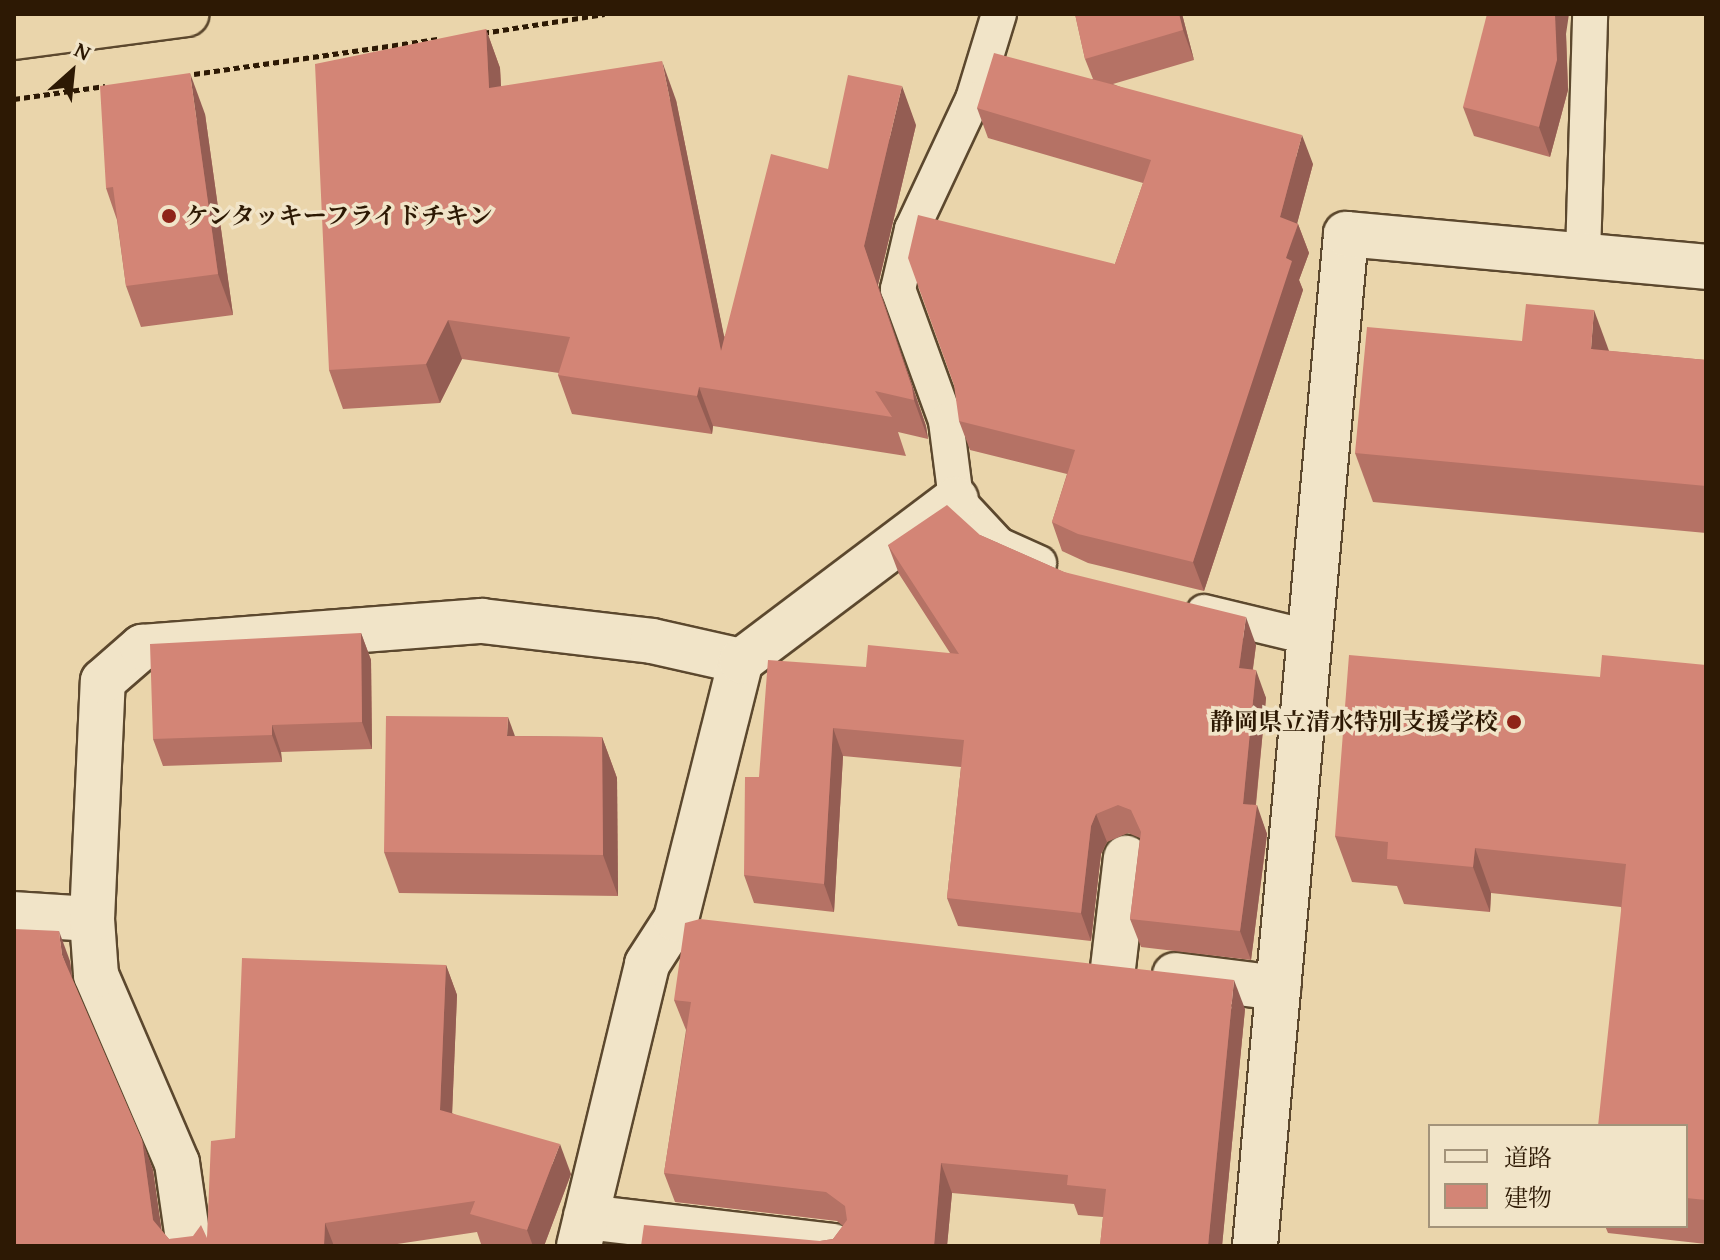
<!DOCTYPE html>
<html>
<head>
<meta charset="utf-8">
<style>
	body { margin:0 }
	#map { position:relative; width:1720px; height:1260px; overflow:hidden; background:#ead5ab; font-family:"Gentium Book Plus","Noto Serif JP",serif }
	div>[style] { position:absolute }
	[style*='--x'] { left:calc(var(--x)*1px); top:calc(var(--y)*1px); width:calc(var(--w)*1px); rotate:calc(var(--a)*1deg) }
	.path>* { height:5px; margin-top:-2.5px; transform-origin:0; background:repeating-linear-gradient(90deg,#2d1904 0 6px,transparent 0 10px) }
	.roads { filter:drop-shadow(2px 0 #5c482e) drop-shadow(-2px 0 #5c482e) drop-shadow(0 2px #5c482e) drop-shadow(0 -2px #5c482e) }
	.service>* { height:34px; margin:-17px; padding:0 17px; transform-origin:17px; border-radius:17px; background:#f1e4c8 }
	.minor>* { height:44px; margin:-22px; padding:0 22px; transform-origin:22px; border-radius:22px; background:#f1e4c8 }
	.trunk>* { height:44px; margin:-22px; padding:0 22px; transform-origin:22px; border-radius:22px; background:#ead5ab }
	.wall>* { inset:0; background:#b57265 }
	.shaded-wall>* { inset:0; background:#945d53 }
	.building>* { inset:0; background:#d38576 }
	.dots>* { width:22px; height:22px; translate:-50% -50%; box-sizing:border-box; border:4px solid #f1e4c8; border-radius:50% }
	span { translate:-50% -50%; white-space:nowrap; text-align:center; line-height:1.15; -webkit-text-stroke:7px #f1e4c8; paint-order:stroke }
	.poi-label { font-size:24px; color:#2d1904; font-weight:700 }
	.left { translate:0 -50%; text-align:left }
	.right { translate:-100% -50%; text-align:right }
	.frame { position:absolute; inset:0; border:16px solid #2d1904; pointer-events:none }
	.legend { position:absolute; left:1428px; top:1124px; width:260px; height:104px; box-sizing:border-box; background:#f1e4c8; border:2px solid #a3937a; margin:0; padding:10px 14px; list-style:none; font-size:24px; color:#2d1904 }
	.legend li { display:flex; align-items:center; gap:16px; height:40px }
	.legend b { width:40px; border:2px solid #a3937a }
	.north { position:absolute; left:32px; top:32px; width:80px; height:80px; -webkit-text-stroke:6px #f1e4c8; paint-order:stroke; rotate:27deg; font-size:22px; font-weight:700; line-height:32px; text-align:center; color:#2d1904 }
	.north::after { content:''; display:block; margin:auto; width:28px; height:36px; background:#2d1904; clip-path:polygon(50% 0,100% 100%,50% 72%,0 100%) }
</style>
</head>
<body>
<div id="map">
	<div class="path">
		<i style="--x:483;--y:33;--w:123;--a:-8.9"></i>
		<i style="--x:194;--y:74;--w:246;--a:-8.2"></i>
		<i style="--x:14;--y:99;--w:92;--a:-8.1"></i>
	</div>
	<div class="roads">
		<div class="service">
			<i style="--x:999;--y:14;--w:89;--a:107"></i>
			<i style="--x:973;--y:99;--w:144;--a:115.1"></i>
			<i style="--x:912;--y:229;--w:62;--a:103.1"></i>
			<i style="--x:898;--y:289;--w:140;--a:70"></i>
			<i style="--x:946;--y:421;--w:79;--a:82.7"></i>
			<i style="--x:956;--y:499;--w:63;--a:46.9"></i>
			<i style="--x:999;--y:545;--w:44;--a:24.2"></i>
			<i style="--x:1583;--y:256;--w:242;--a:-88.3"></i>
			<i style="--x:1204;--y:612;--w:107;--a:13.5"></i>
		</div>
		<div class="minor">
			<i style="--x:14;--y:914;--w:78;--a:3.7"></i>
			<i style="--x:1113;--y:968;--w:111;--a:-83.3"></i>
			<i style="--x:1175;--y:975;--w:104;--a:7.2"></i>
			<i style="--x:586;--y:1217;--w:249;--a:6.7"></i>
			<i style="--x:189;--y:1246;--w:84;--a:-98.2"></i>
			<i style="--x:177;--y:1163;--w:205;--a:-113.3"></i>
			<i style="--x:96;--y:975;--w:56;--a:-94.1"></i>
			<i style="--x:92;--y:919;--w:238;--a:-87.4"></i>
			<i style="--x:103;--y:681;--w:52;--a:-41.1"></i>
			<i style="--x:142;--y:647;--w:341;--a:-4.4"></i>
			<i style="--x:482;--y:621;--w:171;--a:6.7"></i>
			<i style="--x:652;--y:641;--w:91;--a:12.7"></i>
			<i style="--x:579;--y:1246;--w:290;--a:-76.4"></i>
			<i style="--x:647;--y:964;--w:54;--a:-57.2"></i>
			<i style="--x:676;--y:919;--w:266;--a:-75.9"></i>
			<i style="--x:741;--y:661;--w:269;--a:-37"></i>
			<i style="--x:1255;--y:1246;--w:1016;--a:-84.86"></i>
			<i style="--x:1346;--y:234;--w:362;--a:5.2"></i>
		</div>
		<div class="trunk">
			<i style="--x:14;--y:37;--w:174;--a:-7.6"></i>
		</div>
	</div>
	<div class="wall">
		<i style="clip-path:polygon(1075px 14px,1182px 14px,1194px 60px,1113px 84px,1313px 164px,1297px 223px,1298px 224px,1309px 253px,1299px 280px,1303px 290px,1204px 591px,1088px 563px,1062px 551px,1052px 522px,1067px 474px,970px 450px,959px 421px,1115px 264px,1143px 183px,988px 138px,977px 108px,1093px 79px,1085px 59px)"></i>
		<i style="clip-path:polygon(486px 29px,500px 68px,501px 86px,676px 100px,724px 337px,828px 169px,916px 125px,878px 285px,926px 426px,928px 439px,898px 432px,906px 456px,713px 426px,712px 434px,572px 414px,558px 375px,559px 373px,462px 359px,440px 403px,343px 409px,329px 370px)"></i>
		<i style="clip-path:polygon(1566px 34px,1568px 90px,1550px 157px,1474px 136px,1463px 107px)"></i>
		<i style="clip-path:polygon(205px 114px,233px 315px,141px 327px,126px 286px,117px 220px,106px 188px)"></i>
		<i style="clip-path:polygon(1609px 351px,1706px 360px,1706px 533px,1373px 502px,1355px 453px)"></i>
		<i style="clip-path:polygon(980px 535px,1064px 572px,1256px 645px,1253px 669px,1266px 698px,1256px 805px,1267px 834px,1251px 960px,1141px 947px,1130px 919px,1140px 838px,1128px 833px,1107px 842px,1101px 854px,1091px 941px,958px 926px,947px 898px,961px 767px,843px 756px,834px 912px,754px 903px,744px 875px,759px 777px,866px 667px,950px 653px,899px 574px,888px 545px)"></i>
		<i style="clip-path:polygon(361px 633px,371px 660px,372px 749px,281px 752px,282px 762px,163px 766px,153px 739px)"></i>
		<i style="clip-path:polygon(1706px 665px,1706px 1244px,1608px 1233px,1605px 1226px,1686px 1226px,1686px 1126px,1621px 907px,1491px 893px,1490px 912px,1404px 904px,1397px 886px,1352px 882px,1335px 836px,1600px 677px)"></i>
		<i style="clip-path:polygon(515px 736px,602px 737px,617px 778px,618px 896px,399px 893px,384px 852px)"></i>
		<i style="clip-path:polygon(70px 961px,72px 978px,142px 1140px,153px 1170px,161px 1230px,169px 1239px,207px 1238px,235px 1138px,446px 965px,457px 995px,452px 1113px,571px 1174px,544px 1246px,488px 1246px,481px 1244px,477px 1232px,384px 1246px,14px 1246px)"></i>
		<i style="clip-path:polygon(674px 1000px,1245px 1009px,1222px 1246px,1100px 1246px,1103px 1217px,1078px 1215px,1074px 1204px,952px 1193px,947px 1246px,641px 1246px,820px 1241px,833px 1239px,843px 1226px,837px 1221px,675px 1202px,664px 1173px,686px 1030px)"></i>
	</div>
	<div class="shaded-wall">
		<i style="clip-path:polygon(1179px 14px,1182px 14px,1194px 60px,1183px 30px)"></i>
		<i style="clip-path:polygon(1555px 14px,1569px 14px,1566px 34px,1568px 90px,1550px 157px,1539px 127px)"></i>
		<i style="clip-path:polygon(486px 29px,500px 68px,503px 127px,489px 88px)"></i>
		<i style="clip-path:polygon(662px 61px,676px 100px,735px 390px,721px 351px)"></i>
		<i style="clip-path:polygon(190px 73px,205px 114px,233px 315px,218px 274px)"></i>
		<i style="clip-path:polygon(902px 86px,916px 125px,878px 285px,926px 426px,928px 439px,914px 400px,864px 246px)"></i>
		<i style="clip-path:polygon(1302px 135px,1313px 164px,1293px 239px,1298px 224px,1309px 253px,1299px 280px,1303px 290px,1204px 591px,1193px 562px,1286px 258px,1280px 217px)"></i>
		<i style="clip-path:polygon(1594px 310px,1612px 359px,1591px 349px)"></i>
		<i style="clip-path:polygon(448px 320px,462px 359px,440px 403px,426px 364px)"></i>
		<i style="clip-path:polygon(699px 387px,713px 426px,712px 434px,697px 396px)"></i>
		<i style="clip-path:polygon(1246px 617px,1256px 645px,1249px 696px,1239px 668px)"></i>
		<i style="clip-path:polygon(361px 633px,371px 660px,372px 749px,362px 722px)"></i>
		<i style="clip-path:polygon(1256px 670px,1266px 698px,1253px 832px,1243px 804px)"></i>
		<i style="clip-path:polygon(508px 717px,523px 758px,507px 736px)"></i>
		<i style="clip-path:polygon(272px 725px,281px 752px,282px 762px,272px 735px)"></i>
		<i style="clip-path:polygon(833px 728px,843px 756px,834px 912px,824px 884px)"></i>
		<i style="clip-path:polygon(602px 737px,617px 778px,618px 896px,603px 855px)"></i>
		<i style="clip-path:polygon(1257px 805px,1267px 834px,1251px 960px,1240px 931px)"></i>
		<i style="clip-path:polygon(1096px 814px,1107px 842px,1101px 854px,1091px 941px,1081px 913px,1091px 826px)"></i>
		<i style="clip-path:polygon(1475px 848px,1491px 893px,1490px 912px,1473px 867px)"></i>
		<i style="clip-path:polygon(59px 931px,70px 961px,73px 985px,62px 955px)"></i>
		<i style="clip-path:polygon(446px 965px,457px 995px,451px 1140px,440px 1110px)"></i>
		<i style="clip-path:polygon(1234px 980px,1245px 1009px,1222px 1246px,1208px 1246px)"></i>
		<i style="clip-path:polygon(142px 1140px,153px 1170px,164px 1246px,153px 1220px)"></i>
		<i style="clip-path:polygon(560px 1144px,571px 1174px,544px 1246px,533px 1246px,527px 1230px)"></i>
		<i style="clip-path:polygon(941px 1163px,952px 1193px,947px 1246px,934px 1246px)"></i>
		<i style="clip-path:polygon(325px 1223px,334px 1246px,324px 1246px)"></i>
	</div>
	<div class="building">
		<i style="clip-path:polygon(1075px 14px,1179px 14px,1183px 30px,1085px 59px)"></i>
		<i style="clip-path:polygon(1487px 14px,1555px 14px,1557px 60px,1539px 127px,1463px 107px)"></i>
		<i style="clip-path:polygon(486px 29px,489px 88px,662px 61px,721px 351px,771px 154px,828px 169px,848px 75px,902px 86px,864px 246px,912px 387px,914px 400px,875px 391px,892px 417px,699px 387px,697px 396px,558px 375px,570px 337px,448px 320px,426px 364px,329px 370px,315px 64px)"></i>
		<i style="clip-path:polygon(994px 53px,1302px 135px,1280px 217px,1298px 224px,1286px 258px,1292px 261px,1193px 562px,1078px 534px,1052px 522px,1075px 450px,959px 421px,954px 385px,908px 258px,918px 215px,1115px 264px,1151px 160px,977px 108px)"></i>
		<i style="clip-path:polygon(190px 73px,218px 274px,126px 286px,113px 187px,106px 188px,100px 86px)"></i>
		<i style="clip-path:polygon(1526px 304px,1594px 310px,1591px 349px,1706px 360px,1706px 486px,1355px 453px,1367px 327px,1522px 341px)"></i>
		<i style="clip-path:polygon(947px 505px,980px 535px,1064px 572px,1246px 617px,1239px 668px,1256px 670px,1243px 804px,1257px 805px,1240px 931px,1130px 919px,1141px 832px,1131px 810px,1118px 805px,1096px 814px,1091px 826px,1081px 913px,947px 898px,964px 740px,833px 728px,824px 884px,744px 875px,745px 777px,759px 777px,768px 660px,866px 667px,868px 645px,959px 654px,888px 545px)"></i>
		<i style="clip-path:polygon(361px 633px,362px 722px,272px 725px,272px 735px,153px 739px,150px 644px)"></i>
		<i style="clip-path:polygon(1349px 655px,1600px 677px,1602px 655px,1706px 665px,1706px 1200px,1686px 1198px,1686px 1126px,1598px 1126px,1626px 864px,1475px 848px,1473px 867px,1387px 859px,1388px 842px,1335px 836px)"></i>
		<i style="clip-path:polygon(386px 716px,508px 717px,507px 736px,602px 737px,603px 855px,384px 852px)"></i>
		<i style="clip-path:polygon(700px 919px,1234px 980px,1208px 1246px,1100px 1246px,1106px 1189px,1067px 1185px,1068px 1175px,941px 1163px,934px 1246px,641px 1246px,644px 1225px,820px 1241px,833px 1239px,847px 1220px,845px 1206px,826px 1192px,664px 1173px,691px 1002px,674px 1000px,685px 923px)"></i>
		<i style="clip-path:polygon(14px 929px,59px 931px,62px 955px,142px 1140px,153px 1220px,169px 1239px,193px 1236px,201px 1225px,207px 1238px,211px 1141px,235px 1138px,242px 958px,446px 965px,440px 1110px,560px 1144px,527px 1230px,470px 1214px,475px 1201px,325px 1223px,324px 1246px,14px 1246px)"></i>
	</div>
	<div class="dots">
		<i style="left:169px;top:216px;background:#8f2418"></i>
		<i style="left:1514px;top:722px;background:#8f2418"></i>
	</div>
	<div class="poi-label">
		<span class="left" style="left:185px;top:216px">ケンタッキーフライドチキン</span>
		<span class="right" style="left:1498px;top:722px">静岡県立清水特別支援学校</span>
	</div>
	<div class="frame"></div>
	<ul class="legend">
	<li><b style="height:10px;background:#f1e4c8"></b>道路</li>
	<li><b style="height:22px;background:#d38576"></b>建物</li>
	</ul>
	<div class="north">N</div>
</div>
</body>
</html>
